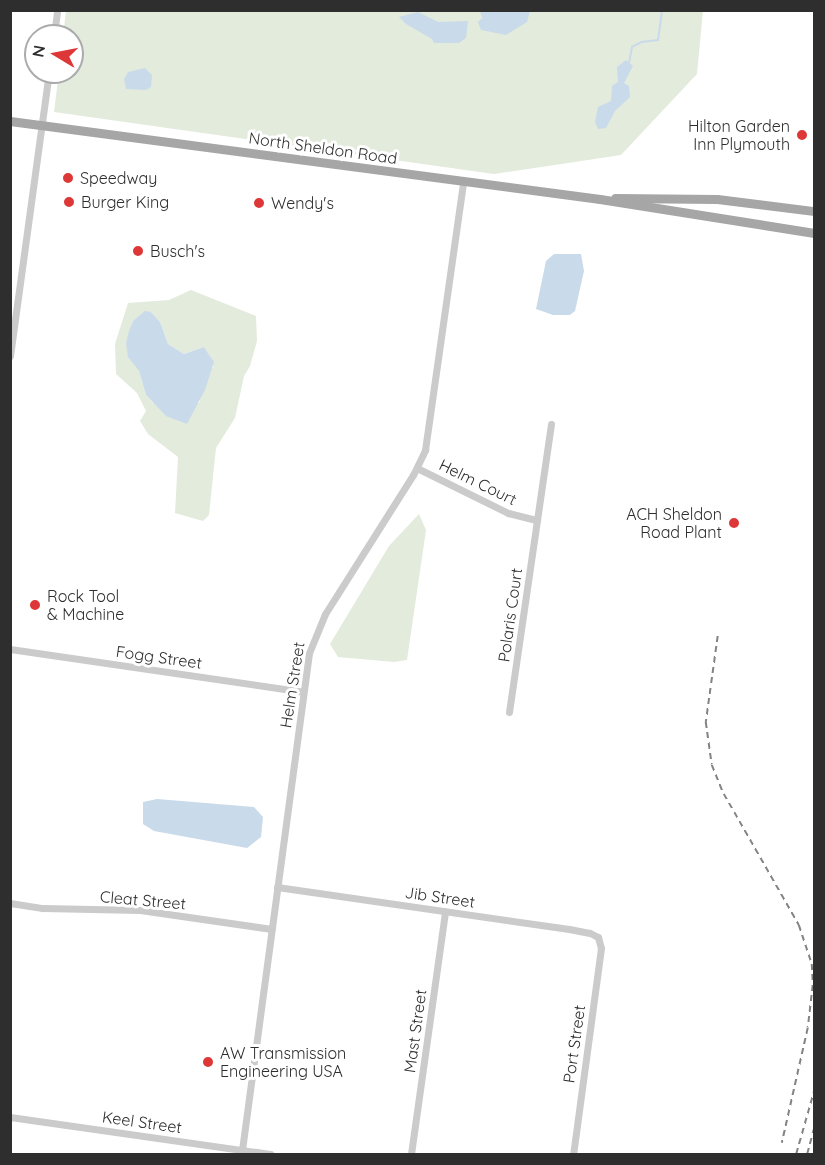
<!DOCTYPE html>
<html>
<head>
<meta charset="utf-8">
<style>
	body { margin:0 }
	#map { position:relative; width:825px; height:1165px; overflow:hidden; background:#fff; font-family:Quicksand,sans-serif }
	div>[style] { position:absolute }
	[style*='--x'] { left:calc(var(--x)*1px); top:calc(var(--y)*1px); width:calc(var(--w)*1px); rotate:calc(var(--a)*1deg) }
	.green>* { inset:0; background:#e3ebdc }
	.water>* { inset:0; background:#c9daea }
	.stream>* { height:1.5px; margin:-0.75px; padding:0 0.75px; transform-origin:0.75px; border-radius:0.75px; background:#c9daea }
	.minor>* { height:7px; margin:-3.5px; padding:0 3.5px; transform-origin:3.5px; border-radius:3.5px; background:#cbcbcb }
	.major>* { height:9px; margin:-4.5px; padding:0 4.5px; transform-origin:4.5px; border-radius:4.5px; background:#a6a6a6 }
	.rail>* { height:1.5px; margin-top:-0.75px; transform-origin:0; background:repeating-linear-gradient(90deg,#838383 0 6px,transparent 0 10.5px) }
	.dots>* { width:16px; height:16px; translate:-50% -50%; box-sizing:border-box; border:3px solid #fff; border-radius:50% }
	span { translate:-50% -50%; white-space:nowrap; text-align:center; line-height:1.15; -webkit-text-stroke:6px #fff; paint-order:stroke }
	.poi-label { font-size:16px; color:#2e2e2e }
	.right { translate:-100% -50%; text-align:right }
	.left { translate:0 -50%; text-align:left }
	.street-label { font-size:16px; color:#2e2e2e }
	.frame { position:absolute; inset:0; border:12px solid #2e2e2e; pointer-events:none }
	.north { position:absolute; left:24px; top:24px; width:60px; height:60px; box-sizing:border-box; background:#fff; border:2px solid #ababab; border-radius:50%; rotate:280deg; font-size:16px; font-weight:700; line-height:24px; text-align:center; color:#2e2e2e }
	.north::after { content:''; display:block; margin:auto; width:21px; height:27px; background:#de3737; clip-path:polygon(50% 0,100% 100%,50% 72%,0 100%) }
</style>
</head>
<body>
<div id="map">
	<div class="green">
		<i style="clip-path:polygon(66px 11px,703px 11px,697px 74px,621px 155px,494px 174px,54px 112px,59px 72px,72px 72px,72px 36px,63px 36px)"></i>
		<i style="clip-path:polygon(evenodd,191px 290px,256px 316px,257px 341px,250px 366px,244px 376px,235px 418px,216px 448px,209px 515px,203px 521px,175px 513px,178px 457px,148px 434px,140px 421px,146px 411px,137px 393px,116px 374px,115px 344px,128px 303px,169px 300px,191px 290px,151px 312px,160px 322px,168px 344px,184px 354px,204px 347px,212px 359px,213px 367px,209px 371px,199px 403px,153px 403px,146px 395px,139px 371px,126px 343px,133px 321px,151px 312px)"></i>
		<i style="clip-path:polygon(419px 514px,426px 530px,407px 660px,394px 662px,338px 657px,330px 644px,389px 546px)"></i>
	</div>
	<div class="water">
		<i style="clip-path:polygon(480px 11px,480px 10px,530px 11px,527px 22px,506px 35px,481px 30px,478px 22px,482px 18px)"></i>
		<i style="clip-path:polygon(418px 12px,438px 22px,468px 21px,466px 38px,459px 43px,434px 43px,432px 39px,406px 24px,399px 17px)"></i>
		<i style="clip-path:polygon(626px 60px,633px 66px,624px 83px,629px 86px,630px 97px,615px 111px,606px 128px,598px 129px,595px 122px,598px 107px,611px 101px,612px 86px,618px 82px,617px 67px)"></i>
		<i style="clip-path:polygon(145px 68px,152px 75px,151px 87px,146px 90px,126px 89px,124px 79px,128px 72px)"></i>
		<i style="clip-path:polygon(554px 254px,581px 254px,584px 271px,575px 311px,570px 315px,553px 315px,536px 309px,546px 261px)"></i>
		<i style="clip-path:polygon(145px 311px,151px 312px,160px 322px,168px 344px,184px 354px,204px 347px,214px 362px,205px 390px,187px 424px,166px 416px,146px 395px,139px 371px,128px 357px,126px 343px,129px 331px,133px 321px)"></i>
		<i style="clip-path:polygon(157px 799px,254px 807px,263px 817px,261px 837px,247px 848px,154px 831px,143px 824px,143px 802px)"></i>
	</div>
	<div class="stream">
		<i style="--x:629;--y:63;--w:16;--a:-79"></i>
		<i style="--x:632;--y:47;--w:11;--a:-27"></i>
		<i style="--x:642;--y:42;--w:16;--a:-7"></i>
		<i style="--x:658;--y:40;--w:30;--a:-82"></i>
	</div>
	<div class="minor">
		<i style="--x:54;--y:36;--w:26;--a:-83"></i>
		<i style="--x:10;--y:356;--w:287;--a:-82.2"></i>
		<i style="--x:417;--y:468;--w:102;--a:26.3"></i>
		<i style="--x:508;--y:513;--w:30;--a:14"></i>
		<i style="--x:10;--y:649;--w:296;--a:8.3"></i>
		<i style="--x:509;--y:712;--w:291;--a:-81.7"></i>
		<i style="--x:277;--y:887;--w:295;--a:8.2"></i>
		<i style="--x:569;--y:929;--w:21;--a:11"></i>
		<i style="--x:590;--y:933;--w:9;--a:27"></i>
		<i style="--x:598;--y:937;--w:11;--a:75"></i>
		<i style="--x:601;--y:948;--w:208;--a:97.7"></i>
		<i style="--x:10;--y:903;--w:33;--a:9"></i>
		<i style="--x:43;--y:908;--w:97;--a:1.2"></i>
		<i style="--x:140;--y:910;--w:133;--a:8.2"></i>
		<i style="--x:10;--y:1117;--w:263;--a:8.1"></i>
		<i style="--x:242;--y:1150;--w:501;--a:-82.32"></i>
		<i style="--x:309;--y:653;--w:42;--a:-67.7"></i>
		<i style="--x:325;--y:614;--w:165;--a:-57.7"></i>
		<i style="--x:413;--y:475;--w:28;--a:-64"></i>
		<i style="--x:425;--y:450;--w:271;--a:-81.9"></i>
		<i style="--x:411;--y:1154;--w:245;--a:-82"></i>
	</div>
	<div class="major">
		<i style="--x:10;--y:121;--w:595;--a:7.53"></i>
		<i style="--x:600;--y:199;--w:217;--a:9"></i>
		<i style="--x:615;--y:198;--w:102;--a:0.6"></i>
		<i style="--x:717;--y:199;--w:98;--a:7.1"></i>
	</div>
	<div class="rail">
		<i style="--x:718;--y:636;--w:87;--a:97.9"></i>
		<i style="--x:706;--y:722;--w:43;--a:82.1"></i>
		<i style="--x:712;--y:765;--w:31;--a:68"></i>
		<i style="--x:724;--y:794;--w:151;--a:60.2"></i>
		<i style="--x:799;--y:925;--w:41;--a:71.6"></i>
		<i style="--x:812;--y:964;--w:21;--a:87"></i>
		<i style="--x:813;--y:985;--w:43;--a:96.6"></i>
		<i style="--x:808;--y:1028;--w:118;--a:102.7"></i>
		<i style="--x:796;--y:1154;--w:66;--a:-74.1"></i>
		<i style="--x:807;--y:1154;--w:27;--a:-75"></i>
	</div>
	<div class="dots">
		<i style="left:802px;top:135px;background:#de3737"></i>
		<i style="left:68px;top:178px;background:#de3737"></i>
		<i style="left:69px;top:202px;background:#de3737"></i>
		<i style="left:259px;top:203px;background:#de3737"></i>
		<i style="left:138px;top:251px;background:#de3737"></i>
		<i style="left:734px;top:523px;background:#de3737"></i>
		<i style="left:35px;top:605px;background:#de3737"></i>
		<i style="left:208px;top:1062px;background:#de3737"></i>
	</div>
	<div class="poi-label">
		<span class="right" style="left:790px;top:135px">Hilton Garden<br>Inn Plymouth</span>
		<span class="left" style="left:80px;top:178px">Speedway</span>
		<span class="left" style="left:81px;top:202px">Burger King</span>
		<span class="left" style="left:271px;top:203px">Wendy's</span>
		<span class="left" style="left:150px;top:251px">Busch's</span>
		<span class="right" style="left:722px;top:523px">ACH Sheldon<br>Road Plant</span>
		<span class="left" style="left:47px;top:605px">Rock Tool<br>&amp; Machine</span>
		<span class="left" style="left:220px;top:1062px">AW Transmission<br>Engineering USA</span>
	</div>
	<div class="street-label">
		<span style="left:323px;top:148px;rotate:8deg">North Sheldon Road</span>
		<span style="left:478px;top:482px;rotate:26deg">Helm Court</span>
		<span style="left:510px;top:615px;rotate:-82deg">Polaris Court</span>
		<span style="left:159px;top:657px;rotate:8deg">Fogg Street</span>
		<span style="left:292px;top:685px;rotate:-81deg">Helm Street</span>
		<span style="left:440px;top:897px;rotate:8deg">Jib Street</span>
		<span style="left:143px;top:900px;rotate:5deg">Cleat Street</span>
		<span style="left:415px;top:1031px;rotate:-82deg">Mast Street</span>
		<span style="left:574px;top:1044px;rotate:-82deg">Port Street</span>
		<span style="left:142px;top:1122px;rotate:8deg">Keel Street</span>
	</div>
	<div class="frame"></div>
	<div class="north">N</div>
</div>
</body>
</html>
